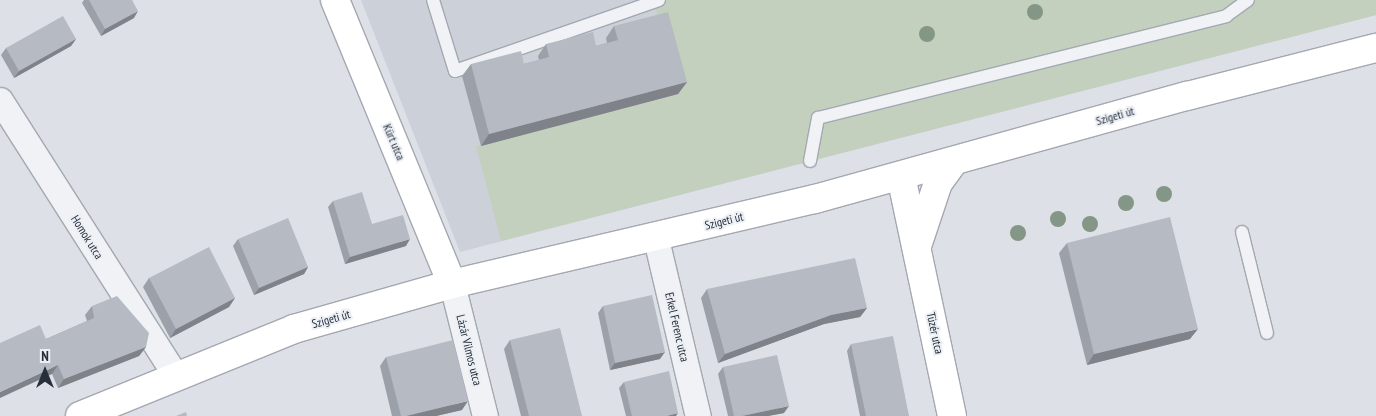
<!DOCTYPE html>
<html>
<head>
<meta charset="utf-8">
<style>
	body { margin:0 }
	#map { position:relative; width:1376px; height:416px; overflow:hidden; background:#dde1e7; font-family:"PT Sans Narrow",sans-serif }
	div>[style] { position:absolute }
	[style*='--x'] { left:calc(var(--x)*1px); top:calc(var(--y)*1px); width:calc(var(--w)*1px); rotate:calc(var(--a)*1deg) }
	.built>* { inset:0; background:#cbd0d9 }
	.green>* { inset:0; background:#c3d0be }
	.roads { filter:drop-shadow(1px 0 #a3a8b1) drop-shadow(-1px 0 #a3a8b1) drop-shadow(0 1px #a3a8b1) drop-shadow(0 -1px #a3a8b1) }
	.lane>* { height:12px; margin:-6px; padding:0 6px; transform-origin:6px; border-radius:6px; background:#f0f2f5 }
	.street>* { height:25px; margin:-12.5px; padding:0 12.5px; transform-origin:12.5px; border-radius:12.5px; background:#f0f2f5 }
	.secondary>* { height:28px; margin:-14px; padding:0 14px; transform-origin:14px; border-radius:14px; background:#fff }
	.trees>* { width:16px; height:16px; margin:-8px; border-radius:50%; background:#849685 }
	.wall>* { inset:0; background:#9ca0a8 }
	.shaded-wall>* { inset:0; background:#7f8288 }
	.building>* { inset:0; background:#b5bac3 }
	span { translate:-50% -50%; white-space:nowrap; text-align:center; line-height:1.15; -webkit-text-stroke:4px #ecf0f4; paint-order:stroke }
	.street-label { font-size:12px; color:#272f3d }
	.north { position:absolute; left:20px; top:346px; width:50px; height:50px; -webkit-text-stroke:4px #ecf0f4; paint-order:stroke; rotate:0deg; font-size:14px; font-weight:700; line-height:20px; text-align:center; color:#272f3d }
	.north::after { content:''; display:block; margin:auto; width:18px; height:22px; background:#272f3d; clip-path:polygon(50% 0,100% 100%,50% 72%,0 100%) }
</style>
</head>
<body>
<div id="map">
	<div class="built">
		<i style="clip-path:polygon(361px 0,1376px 0,1376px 15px,460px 252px)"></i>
	</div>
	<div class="green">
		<i style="clip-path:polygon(659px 0,1376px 0,1376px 15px,501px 241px,476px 146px,678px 94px,654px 2px)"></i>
	</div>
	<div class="roads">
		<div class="lane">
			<i style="--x:433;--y:0;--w:74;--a:72.8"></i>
			<i style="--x:455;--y:71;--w:216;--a:-19.2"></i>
			<i style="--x:810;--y:161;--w:44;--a:-79.5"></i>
			<i style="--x:818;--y:118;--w:421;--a:-14"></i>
			<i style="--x:1226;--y:16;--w:27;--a:-36"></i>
			<i style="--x:1242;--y:232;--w:104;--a:76.1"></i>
		</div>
		<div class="street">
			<i style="--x:0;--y:100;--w:326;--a:57.5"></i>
			<i style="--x:656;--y:239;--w:182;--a:76.7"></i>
			<i style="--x:452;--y:284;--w:136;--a:76"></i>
		</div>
		<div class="secondary">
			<i style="--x:335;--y:0;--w:307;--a:67.6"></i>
			<i style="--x:901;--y:176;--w:245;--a:78"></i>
			<i style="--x:918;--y:243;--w:63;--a:-71.6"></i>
			<i style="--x:938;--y:183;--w:27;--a:-54"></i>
			<i style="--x:80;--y:416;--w:231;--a:-22.1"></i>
			<i style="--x:294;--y:329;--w:164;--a:-15.9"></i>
			<i style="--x:452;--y:284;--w:373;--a:-13.2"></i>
			<i style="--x:815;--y:199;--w:386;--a:-15.5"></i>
			<i style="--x:1187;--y:96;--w:195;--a:-14.3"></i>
		</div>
	</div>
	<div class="trees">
		<i style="left:1035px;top:12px"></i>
		<i style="left:927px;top:34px"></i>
		<i style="left:1164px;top:194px"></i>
		<i style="left:1126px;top:203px"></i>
		<i style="left:1058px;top:219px"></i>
		<i style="left:1090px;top:224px"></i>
		<i style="left:1018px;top:233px"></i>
	</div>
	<div class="wall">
		<i style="clip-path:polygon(84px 0,132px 0,134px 18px,101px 36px,82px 3px)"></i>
		<i style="clip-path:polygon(614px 26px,687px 82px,678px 94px,481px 146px,462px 76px,471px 64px,524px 64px,539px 60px,538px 56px,546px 44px,596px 46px,607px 43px,606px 38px)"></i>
		<i style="clip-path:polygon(76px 39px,71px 46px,14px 78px,1px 55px,6px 48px)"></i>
		<i style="clip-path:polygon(333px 201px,372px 224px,406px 246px,345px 264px,328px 207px)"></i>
		<i style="clip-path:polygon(238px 239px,308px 267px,304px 274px,254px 295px,233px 246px)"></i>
		<i style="clip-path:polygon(1067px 243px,1190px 339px,1087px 365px,1059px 253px)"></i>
		<i style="clip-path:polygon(149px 278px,235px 298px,229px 307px,170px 338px,143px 287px)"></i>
		<i style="clip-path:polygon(707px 289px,867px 308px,860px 317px,824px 324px,718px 363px,701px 298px)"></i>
		<i style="clip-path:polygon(92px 306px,146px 347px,139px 356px,58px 388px,52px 374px,46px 339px,87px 321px,85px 315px)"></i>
		<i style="clip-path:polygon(603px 306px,660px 359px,610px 370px,598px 313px)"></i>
		<i style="clip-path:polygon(510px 340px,582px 416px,521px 416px,504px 349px)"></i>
		<i style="clip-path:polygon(851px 344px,909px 416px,860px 416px,847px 351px)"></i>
		<i style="clip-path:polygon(386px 357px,462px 410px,436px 416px,392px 416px,380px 366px)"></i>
		<i style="clip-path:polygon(723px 367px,784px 413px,768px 416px,728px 416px,718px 374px)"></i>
		<i style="clip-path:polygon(624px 382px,676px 416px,626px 416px,619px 388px)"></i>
	</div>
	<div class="shaded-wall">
		<i style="clip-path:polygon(138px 11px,134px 18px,101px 36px,105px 29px)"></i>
		<i style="clip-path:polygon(76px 39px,71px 46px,14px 78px,19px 71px)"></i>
		<i style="clip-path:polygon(687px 82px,678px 94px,481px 146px,489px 134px)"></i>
		<i style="clip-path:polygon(410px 239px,406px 246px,345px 264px,350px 257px)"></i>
		<i style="clip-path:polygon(308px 267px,304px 274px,254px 295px,259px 288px)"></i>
		<i style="clip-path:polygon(235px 298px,229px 307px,170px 338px,176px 329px)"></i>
		<i style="clip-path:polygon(867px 308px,860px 317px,824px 324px,718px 363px,725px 354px,831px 315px)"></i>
		<i style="clip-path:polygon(1198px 329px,1190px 339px,1087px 365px,1094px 354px)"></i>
		<i style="clip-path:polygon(146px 347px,139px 356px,58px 388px,64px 379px)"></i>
		<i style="clip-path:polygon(665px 352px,660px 359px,610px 370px,615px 363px)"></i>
		<i style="clip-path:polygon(58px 365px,52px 374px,0 398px,0 392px)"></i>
		<i style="clip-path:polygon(468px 401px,462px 410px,436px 416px,406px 416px)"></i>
		<i style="clip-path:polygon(789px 406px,784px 413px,768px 416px,742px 416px)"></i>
		<i style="clip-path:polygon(678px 413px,676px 416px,667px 416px)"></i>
	</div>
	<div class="building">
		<i style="clip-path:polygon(89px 0,132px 0,138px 11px,105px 29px)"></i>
		<i style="clip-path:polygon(668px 12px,687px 82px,489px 134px,471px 64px,521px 51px,524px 64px,549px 57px,546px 44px,593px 32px,596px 46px,618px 40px,614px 26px)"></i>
		<i style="clip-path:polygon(63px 16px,76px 39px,19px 71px,6px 48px)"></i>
		<i style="clip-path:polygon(362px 192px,372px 224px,403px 215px,410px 239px,350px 257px,333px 201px)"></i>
		<i style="clip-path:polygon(1170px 217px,1198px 329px,1094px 354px,1067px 243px)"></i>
		<i style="clip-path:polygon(288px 218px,308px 267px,259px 288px,238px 239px)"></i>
		<i style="clip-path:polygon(209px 247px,235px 298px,176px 329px,149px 278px)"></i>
		<i style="clip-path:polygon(855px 258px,867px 308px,831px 315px,725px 354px,707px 289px)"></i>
		<i style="clip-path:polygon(652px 295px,665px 352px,615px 363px,603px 306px)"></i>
		<i style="clip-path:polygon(117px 296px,149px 333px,146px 347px,64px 379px,58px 365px,0 392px,0 343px,40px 325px,46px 339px,94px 318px,92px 306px)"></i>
		<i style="clip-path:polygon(560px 328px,582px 416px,529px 416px,510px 340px)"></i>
		<i style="clip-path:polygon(893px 336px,909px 416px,866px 416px,851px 344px)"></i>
		<i style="clip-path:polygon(453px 340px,468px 401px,406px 416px,401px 416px,386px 357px)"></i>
		<i style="clip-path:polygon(777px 355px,789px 406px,742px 416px,734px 416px,723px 367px)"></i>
		<i style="clip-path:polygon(669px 371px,678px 413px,667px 416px,632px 416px,624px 382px)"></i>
		<i style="clip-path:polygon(186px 412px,187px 416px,176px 416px)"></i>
	</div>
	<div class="street-label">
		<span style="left:1115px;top:116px;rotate:-16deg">Szigeti út</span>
		<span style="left:394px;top:142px;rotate:67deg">Kürt utca</span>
		<span style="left:724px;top:221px;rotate:-14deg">Szigeti út</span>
		<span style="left:87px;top:237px;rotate:58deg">Homok utca</span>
		<span style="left:331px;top:319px;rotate:-16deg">Szigeti út</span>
		<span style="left:677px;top:327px;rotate:77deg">Erkel Ferenc utca</span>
		<span style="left:935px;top:333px;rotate:78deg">Tüzér utca</span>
		<span style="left:469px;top:350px;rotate:76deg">Lázár Vilmos utca</span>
	</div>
	<div class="north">N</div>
</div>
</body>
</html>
